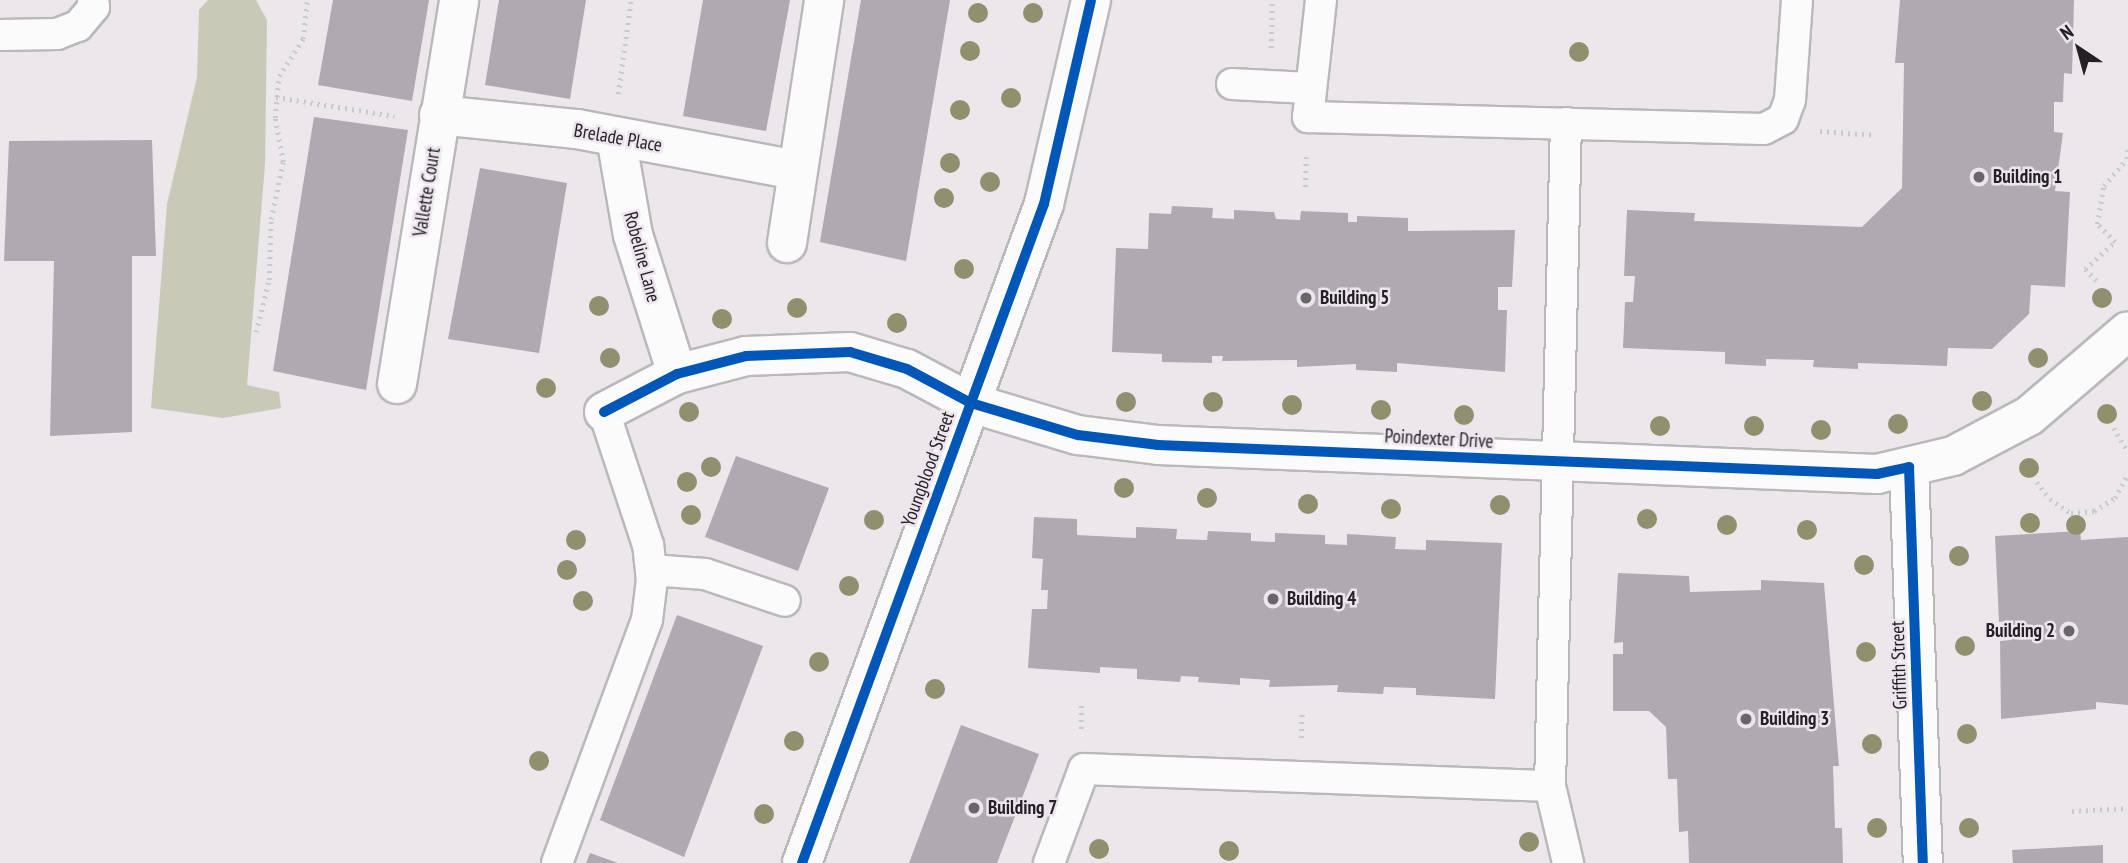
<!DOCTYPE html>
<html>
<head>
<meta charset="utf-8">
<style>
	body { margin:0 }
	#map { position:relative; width:2128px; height:863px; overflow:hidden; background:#ebe7eb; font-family:"PT Sans Narrow",sans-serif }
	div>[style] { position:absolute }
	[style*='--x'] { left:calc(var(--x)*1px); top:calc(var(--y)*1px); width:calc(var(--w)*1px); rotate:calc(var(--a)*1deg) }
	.forest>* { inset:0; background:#c8cab7 }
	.building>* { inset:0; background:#b0a9b1 }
	.path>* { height:4.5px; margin-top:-2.25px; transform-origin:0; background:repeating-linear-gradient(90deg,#cacaca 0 2px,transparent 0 7px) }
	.roads { filter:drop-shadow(2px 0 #bbb8bc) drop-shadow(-2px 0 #bbb8bc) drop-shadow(0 2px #bbb8bc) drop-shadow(0 -2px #bbb8bc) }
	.lane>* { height:30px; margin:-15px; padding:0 15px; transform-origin:15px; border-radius:15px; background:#fcfbfc }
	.street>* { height:38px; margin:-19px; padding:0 19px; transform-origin:19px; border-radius:19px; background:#fcfbfc }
	.cycleway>* { height:10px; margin:-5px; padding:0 5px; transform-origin:5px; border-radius:5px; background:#0057b8 }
	.trees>* { width:20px; height:20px; margin:-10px; border-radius:50%; background:#8e906e }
	.dots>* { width:19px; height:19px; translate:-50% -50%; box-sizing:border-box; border:4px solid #ece5ed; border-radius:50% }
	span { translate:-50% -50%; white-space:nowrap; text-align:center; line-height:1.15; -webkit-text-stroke:5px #ece5ed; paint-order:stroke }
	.street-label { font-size:19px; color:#232124 }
	.poi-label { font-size:19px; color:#232124; font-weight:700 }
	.left { translate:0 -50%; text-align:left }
	.right { translate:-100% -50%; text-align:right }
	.north { position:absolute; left:2044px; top:14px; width:70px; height:70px; -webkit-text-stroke:5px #ece5ed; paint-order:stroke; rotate:324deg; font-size:19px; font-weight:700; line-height:28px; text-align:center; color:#232124 }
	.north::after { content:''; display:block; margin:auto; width:24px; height:32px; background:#232124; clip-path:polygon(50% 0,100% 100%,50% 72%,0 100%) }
</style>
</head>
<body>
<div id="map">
	<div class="forest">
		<i style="clip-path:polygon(208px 0,256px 0,267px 20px,265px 164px,247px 385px,279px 392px,281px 408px,223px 418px,151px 408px,167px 204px,197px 77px,199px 10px)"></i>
	</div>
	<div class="building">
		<i style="clip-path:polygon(333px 0,429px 0,412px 101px,318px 85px)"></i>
		<i style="clip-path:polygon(499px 0,586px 0,570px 99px,485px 85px)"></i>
		<i style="clip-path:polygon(703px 0,790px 0,766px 131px,683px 116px)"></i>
		<i style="clip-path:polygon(861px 0,950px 0,906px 261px,820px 242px)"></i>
		<i style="clip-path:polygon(1900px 0,2074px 0,2072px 74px,2064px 73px,2063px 102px,2054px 102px,2054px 132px,2063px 133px,2055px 191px,2070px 192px,2065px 287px,2031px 285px,2029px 314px,1992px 349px,1948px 348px,1947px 366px,1858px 363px,1858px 369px,1813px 367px,1814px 360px,1766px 359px,1766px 366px,1725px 364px,1725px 352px,1623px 348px,1625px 302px,1633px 302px,1635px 276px,1624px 276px,1627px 210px,1695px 213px,1694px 221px,1862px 227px,1902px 188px,1904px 63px,1895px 63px)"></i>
		<i style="clip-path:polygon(314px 117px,408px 130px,366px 390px,273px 371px)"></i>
		<i style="clip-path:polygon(152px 140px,156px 256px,132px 256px,132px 432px,50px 436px,54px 261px,4px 261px,9px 141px)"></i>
		<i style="clip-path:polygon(480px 168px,567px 183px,539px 353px,448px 339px)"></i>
		<i style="clip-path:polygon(1172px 206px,1213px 208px,1212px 218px,1234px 219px,1234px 210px,1274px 212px,1276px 219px,1300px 220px,1301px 211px,1348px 213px,1348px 222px,1357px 222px,1357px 216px,1408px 218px,1408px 231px,1515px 230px,1512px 287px,1498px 287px,1498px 310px,1507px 310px,1505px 372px,1397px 363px,1397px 372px,1356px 370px,1356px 364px,1297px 367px,1297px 360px,1222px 361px,1223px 356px,1212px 356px,1212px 363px,1162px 362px,1162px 354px,1112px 352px,1116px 248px,1148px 249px,1149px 213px,1171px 214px)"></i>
		<i style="clip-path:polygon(736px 456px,829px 488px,798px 571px,705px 537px)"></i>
		<i style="clip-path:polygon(1034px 517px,1077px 519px,1077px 535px,1136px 538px,1136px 527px,1177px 529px,1176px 539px,1207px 540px,1208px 531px,1251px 533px,1251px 541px,1275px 542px,1275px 533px,1325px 535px,1325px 544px,1347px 545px,1347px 534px,1396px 537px,1395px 549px,1426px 550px,1426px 540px,1502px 543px,1495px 699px,1416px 695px,1416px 688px,1384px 687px,1383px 694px,1337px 692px,1338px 685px,1269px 687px,1270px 680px,1240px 678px,1240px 685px,1198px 682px,1199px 677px,1181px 676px,1180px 682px,1137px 679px,1137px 669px,1100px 667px,1100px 673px,1028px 668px,1032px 609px,1047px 609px,1048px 590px,1041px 590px,1043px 559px,1032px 558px)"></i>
		<i style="clip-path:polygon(2080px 531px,2081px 540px,2128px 537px,2128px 705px,2096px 702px,2096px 709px,2001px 719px,2000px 641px,2011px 640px,2010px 621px,1999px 622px,1995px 536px)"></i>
		<i style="clip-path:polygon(1618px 573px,1689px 576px,1690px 592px,1761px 590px,1761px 580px,1824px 583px,1839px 766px,1833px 766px,1835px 828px,1842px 828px,1843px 863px,1689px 863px,1688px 831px,1679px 832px,1677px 779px,1668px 779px,1666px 727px,1649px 711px,1613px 711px,1613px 654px,1623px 654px,1623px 642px,1614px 643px)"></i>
		<i style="clip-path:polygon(677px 615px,763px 646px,684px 857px,600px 820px)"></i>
		<i style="clip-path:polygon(961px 725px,1039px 754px,997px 863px,909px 863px)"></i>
		<i style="clip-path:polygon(2103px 845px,2103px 863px,2013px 863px,2012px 850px)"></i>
		<i style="clip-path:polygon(590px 853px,618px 863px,586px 863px)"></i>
	</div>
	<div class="path">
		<i style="--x:1271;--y:48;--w:48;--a:-88.8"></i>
		<i style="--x:618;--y:94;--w:95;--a:-82.1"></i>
		<i style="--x:276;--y:97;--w:120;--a:9.1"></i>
		<i style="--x:1820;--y:131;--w:55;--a:4.2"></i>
		<i style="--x:1305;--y:187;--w:30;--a:-88"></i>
		<i style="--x:2096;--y:281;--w:16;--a:-133"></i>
		<i style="--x:2085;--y:269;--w:40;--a:-42"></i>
		<i style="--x:2115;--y:242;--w:25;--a:-135"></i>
		<i style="--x:2097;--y:224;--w:39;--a:-80"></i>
		<i style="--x:2104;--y:186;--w:35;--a:-50"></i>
		<i style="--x:2127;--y:159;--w:10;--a:-84"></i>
		<i style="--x:256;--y:332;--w:54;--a:-76"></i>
		<i style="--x:269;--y:280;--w:61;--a:-88.1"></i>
		<i style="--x:271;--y:219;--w:58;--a:-78.1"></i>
		<i style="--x:283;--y:162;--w:45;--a:-100.3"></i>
		<i style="--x:275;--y:118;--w:42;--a:-84.6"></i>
		<i style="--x:279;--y:76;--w:44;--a:-57"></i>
		<i style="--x:303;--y:39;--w:39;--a:-84"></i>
		<i style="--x:2114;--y:428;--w:28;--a:60"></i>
		<i style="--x:2037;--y:482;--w:21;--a:53"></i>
		<i style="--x:2050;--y:499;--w:25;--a:34"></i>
		<i style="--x:2071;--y:513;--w:23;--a:-5"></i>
		<i style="--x:2094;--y:511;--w:25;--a:-32"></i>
		<i style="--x:2115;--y:498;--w:27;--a:-62"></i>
		<i style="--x:1081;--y:729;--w:27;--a:-90"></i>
		<i style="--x:1301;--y:738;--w:28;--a:-88"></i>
		<i style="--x:2072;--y:811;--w:56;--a:-3.1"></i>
	</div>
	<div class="roads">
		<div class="lane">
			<i style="--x:1321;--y:0;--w:118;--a:96.3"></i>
			<i style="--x:1308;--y:117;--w:456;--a:1.5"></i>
			<i style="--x:1764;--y:129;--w:21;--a:-28"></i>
			<i style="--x:1783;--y:119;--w:20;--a:-70"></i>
			<i style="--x:1790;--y:100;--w:100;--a:-86"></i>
			<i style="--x:0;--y:35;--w:57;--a:-1"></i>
			<i style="--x:57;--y:34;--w:22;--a:-21"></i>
			<i style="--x:78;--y:26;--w:25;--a:-50"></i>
			<i style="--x:94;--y:7;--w:7;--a:-98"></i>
			<i style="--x:1232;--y:84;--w:76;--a:3"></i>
			<i style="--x:651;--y:570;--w:54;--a:4.2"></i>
			<i style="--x:705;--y:574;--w:84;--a:18.6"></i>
			<i style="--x:1550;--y:786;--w:79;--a:76.8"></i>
			<i style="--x:557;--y:863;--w:259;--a:-69.7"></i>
			<i style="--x:647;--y:620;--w:39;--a:-83"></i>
			<i style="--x:652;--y:581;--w:36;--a:-96"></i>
			<i style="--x:648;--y:545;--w:140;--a:-108.3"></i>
			<i style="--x:1049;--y:863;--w:100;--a:-69.6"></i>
			<i style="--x:1084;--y:769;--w:466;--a:2.1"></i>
			<i style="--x:1550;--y:786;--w:663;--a:-88.62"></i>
		</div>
		<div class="street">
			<i style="--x:439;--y:115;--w:139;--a:5.8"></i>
			<i style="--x:577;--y:129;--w:223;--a:10.6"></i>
			<i style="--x:616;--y:137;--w:99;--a:80.2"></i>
			<i style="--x:633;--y:235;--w:146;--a:72.4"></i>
			<i style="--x:787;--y:243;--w:246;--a:-81.3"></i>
			<i style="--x:397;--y:384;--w:389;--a:-80.8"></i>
			<i style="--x:604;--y:412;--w:82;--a:-27.5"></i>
			<i style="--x:677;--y:374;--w:71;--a:-14.6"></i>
			<i style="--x:746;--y:356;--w:104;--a:-2.2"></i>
			<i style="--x:850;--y:352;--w:59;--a:16.6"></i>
			<i style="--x:907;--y:369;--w:72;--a:28"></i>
			<i style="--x:971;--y:403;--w:112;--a:16.7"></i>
			<i style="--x:1078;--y:435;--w:81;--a:7.1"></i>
			<i style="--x:1158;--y:445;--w:720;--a:2.31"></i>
			<i style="--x:1877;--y:474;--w:78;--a:-13.3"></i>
			<i style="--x:1953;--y:456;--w:86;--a:-27.8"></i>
			<i style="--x:2029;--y:416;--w:130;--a:-40.6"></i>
			<i style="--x:1909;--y:467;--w:396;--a:88"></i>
			<i style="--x:802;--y:863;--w:702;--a:-69.84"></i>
			<i style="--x:1044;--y:204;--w:209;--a:-77"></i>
		</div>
	</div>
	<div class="cycleway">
		<i style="--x:604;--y:412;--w:82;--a:-27.5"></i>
		<i style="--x:677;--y:374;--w:71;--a:-14.6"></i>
		<i style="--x:746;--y:356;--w:104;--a:-2.2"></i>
		<i style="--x:850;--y:352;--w:59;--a:16.6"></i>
		<i style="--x:907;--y:369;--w:72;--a:28"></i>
		<i style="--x:971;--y:403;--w:112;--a:16.7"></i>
		<i style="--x:1078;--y:435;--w:81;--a:7.1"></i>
		<i style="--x:1158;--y:445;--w:720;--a:2.31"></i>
		<i style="--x:1877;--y:474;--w:33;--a:-12"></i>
		<i style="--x:1909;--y:467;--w:396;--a:88"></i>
		<i style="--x:802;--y:863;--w:702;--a:-69.84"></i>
		<i style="--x:1044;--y:204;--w:209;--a:-77"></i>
	</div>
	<div class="trees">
		<i style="left:978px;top:13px"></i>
		<i style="left:1033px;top:13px"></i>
		<i style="left:970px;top:51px"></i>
		<i style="left:1579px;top:52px"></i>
		<i style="left:1011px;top:98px"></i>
		<i style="left:960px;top:110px"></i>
		<i style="left:950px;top:163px"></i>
		<i style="left:990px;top:182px"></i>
		<i style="left:944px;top:198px"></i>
		<i style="left:964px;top:269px"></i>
		<i style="left:2102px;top:298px"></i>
		<i style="left:599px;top:306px"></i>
		<i style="left:797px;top:308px"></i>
		<i style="left:722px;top:319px"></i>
		<i style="left:897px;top:323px"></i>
		<i style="left:610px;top:358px"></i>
		<i style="left:2038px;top:358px"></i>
		<i style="left:546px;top:388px"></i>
		<i style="left:1982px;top:401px"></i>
		<i style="left:1126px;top:402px"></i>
		<i style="left:1213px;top:402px"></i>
		<i style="left:1292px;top:405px"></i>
		<i style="left:1381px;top:410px"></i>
		<i style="left:689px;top:412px"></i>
		<i style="left:2107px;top:414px"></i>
		<i style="left:1464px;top:415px"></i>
		<i style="left:1898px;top:424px"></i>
		<i style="left:1660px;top:426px"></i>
		<i style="left:1754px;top:426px"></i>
		<i style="left:1821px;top:430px"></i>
		<i style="left:711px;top:467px"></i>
		<i style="left:2029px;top:468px"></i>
		<i style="left:687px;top:482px"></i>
		<i style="left:1124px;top:488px"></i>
		<i style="left:1207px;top:498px"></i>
		<i style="left:1308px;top:504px"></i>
		<i style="left:1500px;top:505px"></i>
		<i style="left:1391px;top:509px"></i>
		<i style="left:691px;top:515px"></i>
		<i style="left:1647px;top:519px"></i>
		<i style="left:874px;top:520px"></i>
		<i style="left:2030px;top:523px"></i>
		<i style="left:1727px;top:525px"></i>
		<i style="left:2076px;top:525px"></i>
		<i style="left:1807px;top:530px"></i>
		<i style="left:576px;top:540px"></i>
		<i style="left:1959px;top:556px"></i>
		<i style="left:1864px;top:565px"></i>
		<i style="left:567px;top:570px"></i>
		<i style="left:849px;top:586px"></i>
		<i style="left:583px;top:601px"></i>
		<i style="left:1965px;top:646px"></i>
		<i style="left:1866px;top:652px"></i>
		<i style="left:819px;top:662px"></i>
		<i style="left:935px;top:689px"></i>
		<i style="left:1967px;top:734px"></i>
		<i style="left:794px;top:741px"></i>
		<i style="left:1872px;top:744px"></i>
		<i style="left:539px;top:761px"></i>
		<i style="left:764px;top:814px"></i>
		<i style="left:1877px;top:828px"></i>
		<i style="left:1969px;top:828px"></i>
		<i style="left:1529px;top:842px"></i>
		<i style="left:1099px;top:849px"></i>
		<i style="left:1229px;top:851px"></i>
	</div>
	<div class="dots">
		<i style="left:1979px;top:177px;background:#69666a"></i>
		<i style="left:1306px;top:298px;background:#69666a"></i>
		<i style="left:1273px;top:599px;background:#69666a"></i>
		<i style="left:2069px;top:631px;background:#69666a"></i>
		<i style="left:1746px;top:719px;background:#69666a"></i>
		<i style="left:974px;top:808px;background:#69666a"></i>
	</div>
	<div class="street-label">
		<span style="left:618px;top:138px;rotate:10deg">Brelade Place</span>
		<span style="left:427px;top:192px;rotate:-81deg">Vallette Court</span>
		<span style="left:642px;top:257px;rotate:75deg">Robeline Lane</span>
		<span style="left:1439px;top:439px;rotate:3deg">Poindexter Drive</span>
		<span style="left:928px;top:469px;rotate:-70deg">Youngblood Street</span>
		<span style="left:1899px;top:665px;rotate:-92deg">Griffith Street</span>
	</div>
	<div class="poi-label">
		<span class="left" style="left:1993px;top:177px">Building 1</span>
		<span class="left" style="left:1320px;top:298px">Building 5</span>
		<span class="left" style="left:1287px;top:599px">Building 4</span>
		<span class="right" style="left:2055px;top:631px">Building 2</span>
		<span class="left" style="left:1760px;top:719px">Building 3</span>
		<span class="left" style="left:988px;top:808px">Building 7</span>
	</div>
	<div class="north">N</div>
</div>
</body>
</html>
